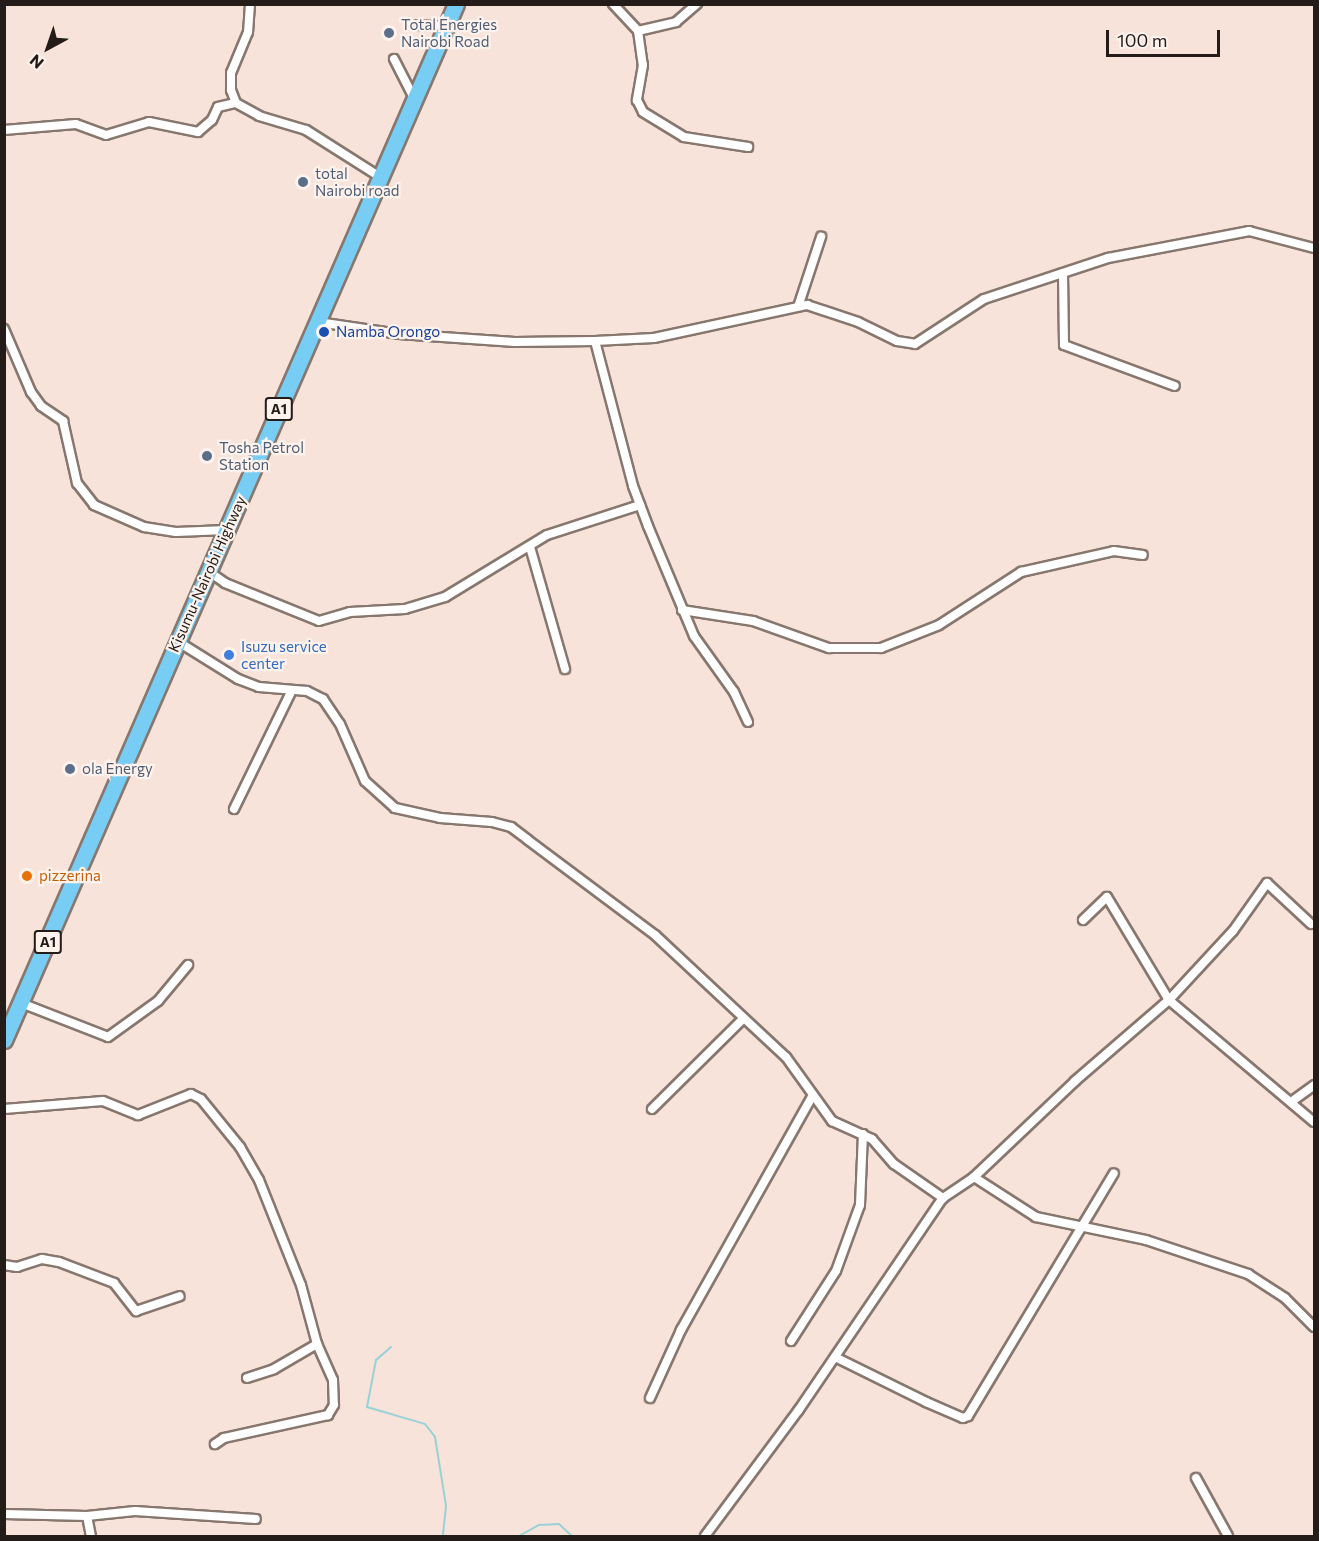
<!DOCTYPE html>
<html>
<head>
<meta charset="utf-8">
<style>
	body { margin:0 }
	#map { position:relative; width:1319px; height:1541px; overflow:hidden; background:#f7e3da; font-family:Commissioner,sans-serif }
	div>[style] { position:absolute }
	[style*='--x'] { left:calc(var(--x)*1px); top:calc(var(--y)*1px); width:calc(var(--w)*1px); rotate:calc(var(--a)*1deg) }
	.stream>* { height:2px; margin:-1px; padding:0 1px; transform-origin:1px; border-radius:1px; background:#98d2d6 }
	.roads { filter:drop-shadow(2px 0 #87776e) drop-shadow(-2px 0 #87776e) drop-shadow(0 2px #87776e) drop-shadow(0 -2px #87776e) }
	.street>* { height:8px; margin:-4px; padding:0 4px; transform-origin:4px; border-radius:4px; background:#fff }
	.highway>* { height:15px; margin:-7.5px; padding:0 7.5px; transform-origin:7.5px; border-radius:7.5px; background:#77cdf3 }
	.dots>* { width:16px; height:16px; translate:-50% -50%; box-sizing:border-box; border:3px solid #fef2ed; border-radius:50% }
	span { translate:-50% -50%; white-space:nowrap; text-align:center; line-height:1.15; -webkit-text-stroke:4.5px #fef2ed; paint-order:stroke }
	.shield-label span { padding:2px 4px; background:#fef2ed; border:2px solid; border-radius:4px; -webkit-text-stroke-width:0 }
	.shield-label { font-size:14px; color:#231c19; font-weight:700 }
	.service-label { font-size:15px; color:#4e5e75 }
	.left { translate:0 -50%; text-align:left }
	.transit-label { font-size:15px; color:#164399 }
	.street-label { font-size:15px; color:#231c19 }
	.shop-label { font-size:15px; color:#366cbe }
	.food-label { font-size:15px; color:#c56008 }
	.frame { position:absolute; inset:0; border:6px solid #231c19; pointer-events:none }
	.north { position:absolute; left:18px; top:18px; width:60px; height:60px; -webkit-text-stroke:4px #fef2ed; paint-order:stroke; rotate:220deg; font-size:16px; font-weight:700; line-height:24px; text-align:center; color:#231c19 }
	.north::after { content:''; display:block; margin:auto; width:21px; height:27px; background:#231c19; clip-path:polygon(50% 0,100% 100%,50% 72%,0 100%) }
	.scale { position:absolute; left:1106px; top:30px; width:114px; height:27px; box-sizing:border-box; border:3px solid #231c19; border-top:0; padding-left:8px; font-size:18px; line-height:21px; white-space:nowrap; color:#231c19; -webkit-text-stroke:4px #fef2ed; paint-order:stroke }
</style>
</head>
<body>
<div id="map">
	<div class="stream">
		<i style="--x:391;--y:1347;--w:20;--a:139"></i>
		<i style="--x:376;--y:1360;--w:48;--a:100.8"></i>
		<i style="--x:367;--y:1407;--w:60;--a:16.3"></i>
		<i style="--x:425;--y:1424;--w:16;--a:52"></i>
		<i style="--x:435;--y:1437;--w:70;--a:80.9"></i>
		<i style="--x:446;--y:1506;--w:30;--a:96"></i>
		<i style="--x:519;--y:1536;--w:23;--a:-29"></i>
		<i style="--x:539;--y:1525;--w:20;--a:-3"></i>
		<i style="--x:559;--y:1524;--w:18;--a:43"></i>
	</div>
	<div class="roads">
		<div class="street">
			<i style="--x:250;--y:4;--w:28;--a:94"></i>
			<i style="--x:248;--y:32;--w:44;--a:112.5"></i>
			<i style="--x:231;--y:73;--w:17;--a:90"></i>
			<i style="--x:231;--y:90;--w:14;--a:69"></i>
			<i style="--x:236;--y:103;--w:26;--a:29"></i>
			<i style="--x:259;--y:116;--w:49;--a:16.6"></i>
			<i style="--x:306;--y:130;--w:88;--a:32.4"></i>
			<i style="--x:613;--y:4;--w:37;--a:47"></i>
			<i style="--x:638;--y:31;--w:34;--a:82"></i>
			<i style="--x:643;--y:65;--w:36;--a:100"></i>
			<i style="--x:637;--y:100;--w:13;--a:63"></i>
			<i style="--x:643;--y:112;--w:48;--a:31.4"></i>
			<i style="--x:684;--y:137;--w:65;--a:8.9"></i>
			<i style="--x:418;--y:25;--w:28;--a:4"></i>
			<i style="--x:638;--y:31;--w:39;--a:-13"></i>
			<i style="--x:676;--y:22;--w:28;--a:-41"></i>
			<i style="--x:394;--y:59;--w:44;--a:62.9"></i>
			<i style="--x:4;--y:130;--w:72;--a:-4.8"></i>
			<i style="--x:76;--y:124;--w:32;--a:20"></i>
			<i style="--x:106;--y:135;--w:45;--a:-16.8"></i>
			<i style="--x:149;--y:122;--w:50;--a:11.5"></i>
			<i style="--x:198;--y:132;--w:18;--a:-41"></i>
			<i style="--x:212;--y:120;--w:14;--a:-65"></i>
			<i style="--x:218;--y:107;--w:18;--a:-13"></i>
			<i style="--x:1063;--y:273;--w:72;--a:89.2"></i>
			<i style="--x:1064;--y:345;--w:118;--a:20.3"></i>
			<i style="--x:799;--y:304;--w:71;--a:-71.8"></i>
			<i style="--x:318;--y:322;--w:82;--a:8.4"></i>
			<i style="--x:399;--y:334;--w:116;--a:3.9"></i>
			<i style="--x:515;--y:342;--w:80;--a:-0.7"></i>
			<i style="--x:595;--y:341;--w:59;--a:-2.9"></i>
			<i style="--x:654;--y:338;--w:157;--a:-12.2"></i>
			<i style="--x:807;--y:305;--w:54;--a:18.4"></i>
			<i style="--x:858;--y:322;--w:43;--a:26"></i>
			<i style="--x:897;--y:341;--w:18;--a:9"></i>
			<i style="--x:915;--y:344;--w:82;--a:-33.1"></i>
			<i style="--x:984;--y:299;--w:131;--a:-18.3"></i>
			<i style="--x:1108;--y:258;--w:144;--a:-10.8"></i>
			<i style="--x:1249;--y:231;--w:67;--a:14.7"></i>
			<i style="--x:4;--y:329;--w:69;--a:66.8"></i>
			<i style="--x:31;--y:392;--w:17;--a:54"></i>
			<i style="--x:41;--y:406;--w:27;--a:34"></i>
			<i style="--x:63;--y:421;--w:64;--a:77.3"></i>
			<i style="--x:77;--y:483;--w:28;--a:52"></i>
			<i style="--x:94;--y:505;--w:55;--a:23.7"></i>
			<i style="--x:144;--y:527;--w:32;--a:9"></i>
			<i style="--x:176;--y:532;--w:51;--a:-2.2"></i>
			<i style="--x:595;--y:341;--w:150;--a:75.3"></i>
			<i style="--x:633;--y:486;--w:43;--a:69.4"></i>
			<i style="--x:648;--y:526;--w:119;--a:67.3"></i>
			<i style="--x:694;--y:636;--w:69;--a:54.5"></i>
			<i style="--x:734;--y:692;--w:33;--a:65"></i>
			<i style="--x:530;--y:547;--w:127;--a:74"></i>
			<i style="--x:208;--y:571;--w:21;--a:35"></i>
			<i style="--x:225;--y:583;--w:101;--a:22"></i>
			<i style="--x:319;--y:621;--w:32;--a:-16"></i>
			<i style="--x:350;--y:612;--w:55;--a:-3.1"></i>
			<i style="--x:405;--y:609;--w:42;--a:-16.7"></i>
			<i style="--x:445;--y:597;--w:119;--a:-31.3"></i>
			<i style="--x:547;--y:535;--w:98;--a:-17.9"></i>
			<i style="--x:682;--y:610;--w:72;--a:8.8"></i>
			<i style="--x:753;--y:621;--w:81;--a:19.6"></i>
			<i style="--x:829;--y:648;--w:52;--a:0"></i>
			<i style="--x:881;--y:648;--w:62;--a:-21.6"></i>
			<i style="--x:939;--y:625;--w:98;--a:-32.9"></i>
			<i style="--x:1021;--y:572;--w:95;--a:-12.7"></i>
			<i style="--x:1114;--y:551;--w:29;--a:8"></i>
			<i style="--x:177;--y:641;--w:72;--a:31.9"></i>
			<i style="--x:238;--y:679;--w:22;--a:21"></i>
			<i style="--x:259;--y:687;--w:48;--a:4.8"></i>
			<i style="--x:307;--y:691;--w:18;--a:27"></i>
			<i style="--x:323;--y:699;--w:30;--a:56"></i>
			<i style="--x:340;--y:724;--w:62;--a:66.3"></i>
			<i style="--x:365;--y:781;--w:40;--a:42"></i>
			<i style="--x:395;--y:808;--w:46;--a:12.5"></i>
			<i style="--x:440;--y:818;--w:52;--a:4.4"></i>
			<i style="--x:492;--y:822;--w:20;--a:15"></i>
			<i style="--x:511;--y:827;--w:21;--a:37"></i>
			<i style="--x:528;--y:840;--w:159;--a:36.8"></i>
			<i style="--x:655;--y:935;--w:179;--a:43"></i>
			<i style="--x:786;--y:1057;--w:79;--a:54.3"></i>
			<i style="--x:832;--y:1121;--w:44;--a:24.2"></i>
			<i style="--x:872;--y:1139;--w:33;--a:49"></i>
			<i style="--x:894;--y:1164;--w:60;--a:34.8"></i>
			<i style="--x:234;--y:809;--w:132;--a:-64"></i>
			<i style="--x:1083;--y:920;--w:33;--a:-44"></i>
			<i style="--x:1107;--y:897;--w:120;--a:59"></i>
			<i style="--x:1169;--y:1000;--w:189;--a:40.1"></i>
			<i style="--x:21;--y:1003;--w:93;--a:21.3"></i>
			<i style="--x:108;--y:1037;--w:62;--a:-35.8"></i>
			<i style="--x:158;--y:1001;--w:47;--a:-50.2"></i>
			<i style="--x:1291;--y:1102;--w:29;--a:-36"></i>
			<i style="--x:4;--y:1109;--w:99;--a:-4.6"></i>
			<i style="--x:103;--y:1101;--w:38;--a:22"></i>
			<i style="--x:138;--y:1115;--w:57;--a:-21.6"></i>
			<i style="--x:191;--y:1094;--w:11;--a:27"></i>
			<i style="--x:201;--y:1099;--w:62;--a:50.9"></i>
			<i style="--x:240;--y:1147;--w:38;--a:60"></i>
			<i style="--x:259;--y:1180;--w:113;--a:68.2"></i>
			<i style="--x:301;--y:1285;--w:61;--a:74.8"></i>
			<i style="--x:317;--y:1344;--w:39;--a:66"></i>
			<i style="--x:333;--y:1380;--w:25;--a:88"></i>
			<i style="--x:334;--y:1405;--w:12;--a:121"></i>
			<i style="--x:328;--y:1415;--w:107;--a:167.5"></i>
			<i style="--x:224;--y:1438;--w:11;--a:146"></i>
			<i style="--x:652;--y:1109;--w:128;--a:-44.7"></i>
			<i style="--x:974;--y:1177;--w:74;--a:32.8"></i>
			<i style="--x:1036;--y:1217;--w:112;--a:11.8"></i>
			<i style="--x:1146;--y:1240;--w:108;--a:18.4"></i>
			<i style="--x:1248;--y:1274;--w:44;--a:33"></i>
			<i style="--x:1285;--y:1298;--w:41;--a:45"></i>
			<i style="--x:4;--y:1265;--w:13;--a:9"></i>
			<i style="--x:17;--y:1267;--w:26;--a:-18"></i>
			<i style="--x:42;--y:1259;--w:17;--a:10"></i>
			<i style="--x:59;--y:1262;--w:59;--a:20.9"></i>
			<i style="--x:114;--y:1283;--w:36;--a:52"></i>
			<i style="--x:136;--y:1311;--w:46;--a:-18.8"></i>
			<i style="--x:791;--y:1341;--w:83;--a:-57.3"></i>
			<i style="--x:836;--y:1271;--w:70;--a:-70"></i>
			<i style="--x:860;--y:1205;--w:71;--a:-87.6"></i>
			<i style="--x:835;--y:1357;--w:102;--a:26.3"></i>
			<i style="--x:926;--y:1402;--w:40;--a:23.4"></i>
			<i style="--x:963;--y:1418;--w:5;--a:-22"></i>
			<i style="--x:968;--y:1416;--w:283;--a:-59"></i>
			<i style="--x:247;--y:1378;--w:28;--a:-18"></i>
			<i style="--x:274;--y:1369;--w:50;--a:-30.2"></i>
			<i style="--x:650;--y:1398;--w:75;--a:-65.5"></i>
			<i style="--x:681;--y:1330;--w:267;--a:-60.7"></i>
			<i style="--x:1196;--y:1478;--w:66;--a:61.1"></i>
			<i style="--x:4;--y:1514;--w:83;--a:1.4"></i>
			<i style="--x:87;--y:1516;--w:48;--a:-5.9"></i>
			<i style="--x:135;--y:1511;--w:121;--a:3.8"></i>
			<i style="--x:87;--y:1516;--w:20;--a:79"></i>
			<i style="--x:705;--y:1536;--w:156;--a:-53.4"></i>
			<i style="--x:798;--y:1411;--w:258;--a:-55.8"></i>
			<i style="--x:943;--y:1198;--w:37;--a:-34"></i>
			<i style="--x:974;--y:1177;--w:139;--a:-43.5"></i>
			<i style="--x:1075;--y:1081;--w:124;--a:-40.8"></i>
			<i style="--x:1169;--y:1000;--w:94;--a:-47.2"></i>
			<i style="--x:1233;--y:931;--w:59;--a:-54.7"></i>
			<i style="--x:1267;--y:883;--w:60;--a:43"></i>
		</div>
		<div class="highway">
			<i style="--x:4;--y:1040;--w:1130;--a:-66.43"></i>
		</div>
	</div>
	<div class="dots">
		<i style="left:389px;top:33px;background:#5c6f8a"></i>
		<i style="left:303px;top:182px;background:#5c6f8a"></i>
		<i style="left:324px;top:332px;background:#1a4fb4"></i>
		<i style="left:207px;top:456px;background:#5c6f8a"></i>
		<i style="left:229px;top:655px;background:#3f7fe0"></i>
		<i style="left:70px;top:769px;background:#5c6f8a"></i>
		<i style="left:27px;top:876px;background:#e8710a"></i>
	</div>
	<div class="shield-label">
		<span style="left:279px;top:409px">A1</span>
		<span style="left:48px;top:942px">A1</span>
	</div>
	<div class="service-label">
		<span class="left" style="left:401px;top:33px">Total Energies<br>Nairobi Road</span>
		<span class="left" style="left:315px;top:182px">total<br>Nairobi road</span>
		<span class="left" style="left:219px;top:456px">Tosha Petrol<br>Station</span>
		<span class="left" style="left:82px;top:769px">ola Energy</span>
	</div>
	<div class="transit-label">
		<span class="left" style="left:336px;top:332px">Namba Orongo</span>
	</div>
	<div class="street-label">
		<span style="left:207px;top:574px;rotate:-66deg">Kisumu-Nairobi Highway</span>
	</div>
	<div class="shop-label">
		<span class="left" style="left:241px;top:655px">Isuzu service<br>center</span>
	</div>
	<div class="food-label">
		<span class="left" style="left:39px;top:876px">pizzerina</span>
	</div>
	<div class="frame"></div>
	<div class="north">N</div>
	<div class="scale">100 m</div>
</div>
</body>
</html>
